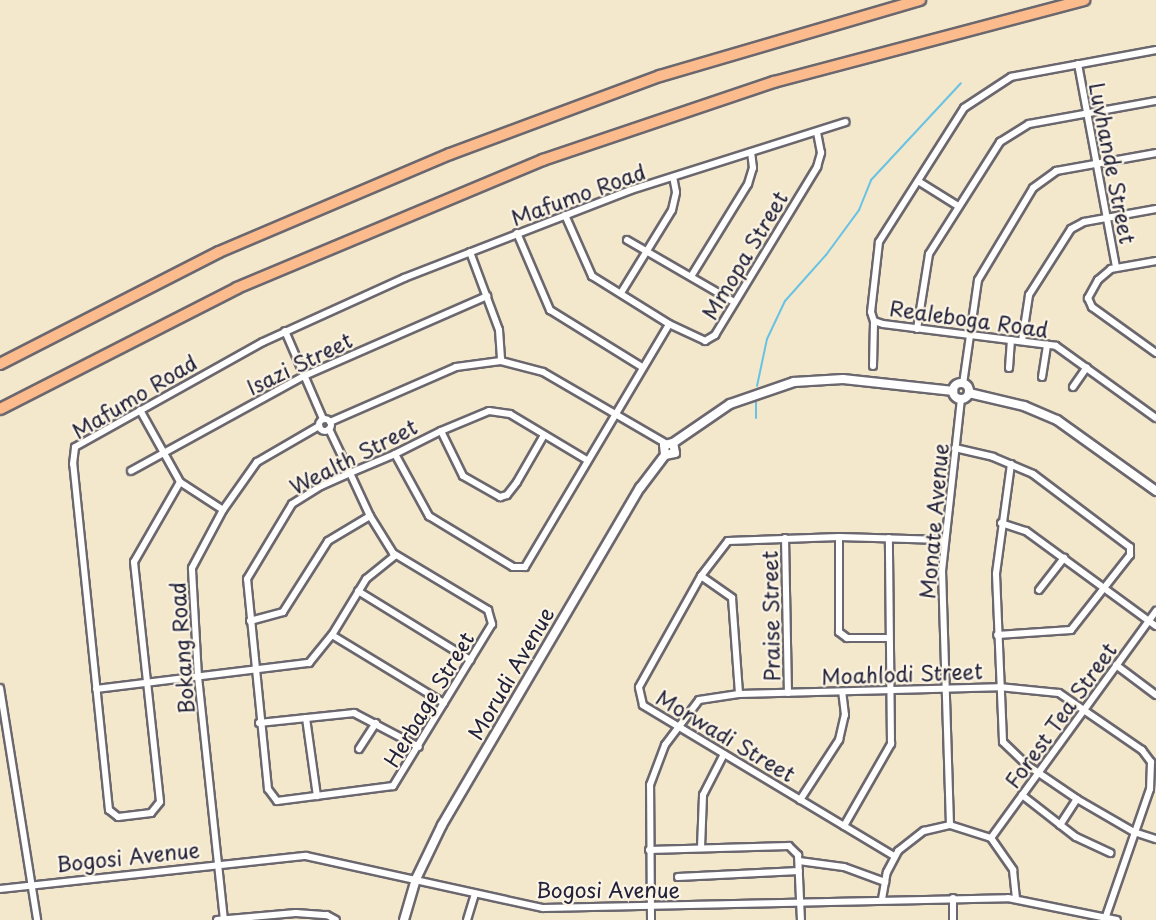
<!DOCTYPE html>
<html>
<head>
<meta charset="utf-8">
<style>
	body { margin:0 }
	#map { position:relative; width:1156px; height:920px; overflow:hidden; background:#f3e7cc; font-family:"Playpen Sans",sans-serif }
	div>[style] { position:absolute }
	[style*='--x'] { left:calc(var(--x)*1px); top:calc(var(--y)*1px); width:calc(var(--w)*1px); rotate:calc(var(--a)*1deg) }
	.stream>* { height:2px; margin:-1px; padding:0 1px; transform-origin:1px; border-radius:1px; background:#67c3e5 }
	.roads { filter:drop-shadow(2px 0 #6b676e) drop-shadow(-2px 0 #6b676e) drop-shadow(0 2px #6b676e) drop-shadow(0 -2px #6b676e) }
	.minor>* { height:6px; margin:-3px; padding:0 3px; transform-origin:3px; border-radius:3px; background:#fff }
	.minor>.ring { margin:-3px; padding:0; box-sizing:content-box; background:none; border:6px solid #fff; border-radius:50% }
	.tertiary>* { height:8px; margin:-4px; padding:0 4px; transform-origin:4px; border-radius:4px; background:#fff }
	.tertiary>.ring { margin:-4px; padding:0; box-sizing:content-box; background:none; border:8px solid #fff; border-radius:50% }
	.motorway>* { height:10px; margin:-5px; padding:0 5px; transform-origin:5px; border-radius:5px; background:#fbbb8c }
	span { translate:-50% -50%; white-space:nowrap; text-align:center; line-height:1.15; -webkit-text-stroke:4.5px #fcf5e5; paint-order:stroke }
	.street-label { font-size:21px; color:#22223b }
</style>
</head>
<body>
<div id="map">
	<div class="stream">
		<i style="--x:757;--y:386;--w:48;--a:-78"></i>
		<i style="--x:767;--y:339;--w:42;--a:-64.7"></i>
		<i style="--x:785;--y:301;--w:62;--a:-48.3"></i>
		<i style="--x:826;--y:255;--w:56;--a:-53.7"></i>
		<i style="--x:859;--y:210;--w:32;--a:-68"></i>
		<i style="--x:871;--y:180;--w:132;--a:-47.1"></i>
		<i style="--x:756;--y:418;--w:17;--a:-90"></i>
	</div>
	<div class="roads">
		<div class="minor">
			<i style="--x:1156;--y:50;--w:147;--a:169.5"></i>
			<i style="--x:1011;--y:77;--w:56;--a:146.6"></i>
			<i style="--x:964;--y:108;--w:159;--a:122.4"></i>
			<i style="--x:879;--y:242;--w:70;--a:96.5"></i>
			<i style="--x:871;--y:312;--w:9;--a:72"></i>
			<i style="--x:874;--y:321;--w:9;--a:18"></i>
			<i style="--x:883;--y:324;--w:174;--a:7.2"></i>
			<i style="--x:1056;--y:346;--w:123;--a:35.8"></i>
			<i style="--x:1078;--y:64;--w:207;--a:79.4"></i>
			<i style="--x:918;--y:181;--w:47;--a:32"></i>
			<i style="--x:565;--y:215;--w:67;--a:66.1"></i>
			<i style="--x:592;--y:276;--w:91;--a:31.9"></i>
			<i style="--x:669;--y:324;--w:40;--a:25"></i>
			<i style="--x:705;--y:341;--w:12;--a:-31"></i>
			<i style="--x:715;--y:335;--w:197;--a:-58.7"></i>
			<i style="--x:817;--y:167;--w:15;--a:-74"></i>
			<i style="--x:821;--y:153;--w:21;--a:-101"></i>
			<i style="--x:517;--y:233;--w:84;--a:66.8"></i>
			<i style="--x:550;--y:310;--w:108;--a:31.8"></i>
			<i style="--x:627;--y:240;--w:124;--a:30.1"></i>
			<i style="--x:470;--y:252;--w:83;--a:69.6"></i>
			<i style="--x:499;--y:330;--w:31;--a:86"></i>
			<i style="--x:1156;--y:261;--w:46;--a:169.9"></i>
			<i style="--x:1111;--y:269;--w:17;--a:140"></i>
			<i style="--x:1098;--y:280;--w:21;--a:119"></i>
			<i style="--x:1088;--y:298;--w:10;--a:66"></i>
			<i style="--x:1092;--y:307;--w:79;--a:35.7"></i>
			<i style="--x:692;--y:275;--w:107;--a:-58.4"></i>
			<i style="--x:748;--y:184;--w:17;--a:-73"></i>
			<i style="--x:753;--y:168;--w:16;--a:-97"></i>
			<i style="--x:621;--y:293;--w:97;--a:-58.4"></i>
			<i style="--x:672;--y:210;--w:18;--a:-77"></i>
			<i style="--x:676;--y:192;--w:15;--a:-101"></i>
			<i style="--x:917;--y:329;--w:76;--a:-80.9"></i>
			<i style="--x:929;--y:254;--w:133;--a:-57.6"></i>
			<i style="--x:1000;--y:142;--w:34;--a:-32"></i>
			<i style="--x:1029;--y:124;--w:129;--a:-10.3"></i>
			<i style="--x:285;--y:331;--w:96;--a:66.6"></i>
			<i style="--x:1022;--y:341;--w:47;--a:-81.3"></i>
			<i style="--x:1029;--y:295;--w:78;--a:-57.5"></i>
			<i style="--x:1071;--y:229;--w:15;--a:-28"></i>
			<i style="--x:1084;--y:222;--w:73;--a:-10.2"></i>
			<i style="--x:873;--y:366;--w:45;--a:-88.7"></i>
			<i style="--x:1009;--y:368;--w:28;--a:-86"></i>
			<i style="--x:1042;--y:377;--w:33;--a:-81"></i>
			<i style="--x:963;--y:384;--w:105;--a:-81.8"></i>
			<i style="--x:978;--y:280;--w:107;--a:-59.1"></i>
			<i style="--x:1033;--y:188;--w:29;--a:-36"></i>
			<i style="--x:1056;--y:171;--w:102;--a:-10.2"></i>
			<i style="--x:1073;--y:387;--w:24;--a:-55"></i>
			<i style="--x:140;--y:410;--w:82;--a:60.9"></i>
			<i style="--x:180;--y:482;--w:51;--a:33.1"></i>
			<i class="ring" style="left:319px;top:419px;width:6px;height:6px"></i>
			<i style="--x:330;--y:422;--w:137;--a:-23.6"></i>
			<i style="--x:456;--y:367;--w:45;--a:-7.6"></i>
			<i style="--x:501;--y:361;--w:43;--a:14.7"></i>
			<i style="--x:543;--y:372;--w:141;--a:30.2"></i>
			<i style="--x:329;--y:429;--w:49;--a:64.5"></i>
			<i style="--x:350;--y:473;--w:47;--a:65.1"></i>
			<i style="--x:370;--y:516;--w:44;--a:58.1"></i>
			<i style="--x:393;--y:553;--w:111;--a:31"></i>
			<i style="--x:488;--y:610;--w:15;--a:74"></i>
			<i style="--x:492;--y:624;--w:190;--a:121.4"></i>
			<i style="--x:393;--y:786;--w:117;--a:172.6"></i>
			<i style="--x:277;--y:801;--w:15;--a:-127"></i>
			<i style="--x:268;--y:789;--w:211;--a:-95.7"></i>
			<i style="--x:247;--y:579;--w:87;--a:-59"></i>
			<i style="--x:292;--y:504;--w:34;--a:-32"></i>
			<i style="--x:321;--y:486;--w:32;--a:-24"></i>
			<i style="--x:350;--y:473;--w:49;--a:-22.9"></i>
			<i style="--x:395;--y:454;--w:51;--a:-26.6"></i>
			<i style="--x:441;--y:431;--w:52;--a:-22.6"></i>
			<i style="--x:489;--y:411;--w:21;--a:8"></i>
			<i style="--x:510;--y:414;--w:90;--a:30.9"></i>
			<i style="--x:441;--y:431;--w:50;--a:63.9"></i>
			<i style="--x:463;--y:476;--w:43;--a:29.6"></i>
			<i style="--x:500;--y:497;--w:7;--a:-16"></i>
			<i style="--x:507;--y:495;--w:16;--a:-52"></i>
			<i style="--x:517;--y:482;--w:54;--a:-60.1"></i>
			<i style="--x:955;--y:448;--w:39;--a:13"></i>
			<i style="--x:993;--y:457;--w:43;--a:23"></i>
			<i style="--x:1033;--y:474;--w:121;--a:37"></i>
			<i style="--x:1130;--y:547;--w:8;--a:90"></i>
			<i style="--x:1130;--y:555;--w:95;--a:128.2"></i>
			<i style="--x:1071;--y:630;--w:74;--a:176.1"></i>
			<i style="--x:395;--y:454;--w:71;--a:61.3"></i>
			<i style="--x:429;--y:516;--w:98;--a:31.3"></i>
			<i style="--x:513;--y:567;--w:12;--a:0"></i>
			<i style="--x:525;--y:567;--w:282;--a:-59.3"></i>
			<i style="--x:1011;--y:464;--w:111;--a:97.8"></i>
			<i style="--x:996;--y:574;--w:168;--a:87.6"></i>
			<i style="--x:1003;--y:742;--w:33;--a:44"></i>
			<i style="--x:1027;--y:765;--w:60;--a:34.2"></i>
			<i style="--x:1077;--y:799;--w:66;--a:30.1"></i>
			<i style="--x:1134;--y:832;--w:23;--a:18"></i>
			<i style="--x:131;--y:471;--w:197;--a:-28.8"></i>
			<i style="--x:304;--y:376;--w:200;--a:-23.6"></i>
			<i style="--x:180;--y:482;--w:92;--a:119.9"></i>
			<i style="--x:134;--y:562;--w:241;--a:83.8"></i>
			<i style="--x:160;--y:802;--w:14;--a:129"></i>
			<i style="--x:151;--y:813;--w:33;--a:173"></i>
			<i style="--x:118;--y:817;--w:11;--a:-142"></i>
			<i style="--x:109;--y:810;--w:348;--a:-95.9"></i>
			<i style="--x:73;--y:464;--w:17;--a:-83"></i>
			<i style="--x:75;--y:447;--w:215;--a:-29.2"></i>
			<i style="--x:263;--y:342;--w:155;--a:-24.4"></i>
			<i style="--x:404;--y:278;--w:243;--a:-21.2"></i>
			<i style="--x:631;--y:190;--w:225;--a:-17.6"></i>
			<i style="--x:1001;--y:523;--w:26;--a:18"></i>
			<i style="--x:1026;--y:531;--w:161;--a:36.2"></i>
			<i style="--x:839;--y:537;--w:95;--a:90"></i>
			<i style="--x:839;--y:632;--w:10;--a:37"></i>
			<i style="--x:847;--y:638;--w:42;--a:0"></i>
			<i style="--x:785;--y:538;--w:155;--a:88.9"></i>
			<i style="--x:701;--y:576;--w:38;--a:35"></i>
			<i style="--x:732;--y:598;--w:96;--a:85.8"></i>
			<i style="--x:1039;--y:590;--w:41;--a:-52"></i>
			<i style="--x:358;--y:591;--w:132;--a:31.6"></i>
			<i style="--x:250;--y:621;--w:34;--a:-15"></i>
			<i style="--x:283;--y:612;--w:84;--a:-57.6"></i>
			<i style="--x:328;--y:541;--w:49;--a:-30.8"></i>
			<i style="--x:332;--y:635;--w:131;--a:31.3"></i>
			<i style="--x:1116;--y:665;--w:50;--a:36.9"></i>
			<i style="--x:0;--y:688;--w:235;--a:80.9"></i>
			<i style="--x:96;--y:689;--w:215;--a:-7"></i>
			<i style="--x:309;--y:663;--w:36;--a:-51"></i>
			<i style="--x:332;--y:635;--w:66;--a:-58.7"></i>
			<i style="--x:366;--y:579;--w:38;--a:-39"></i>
			<i style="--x:306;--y:718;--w:79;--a:82"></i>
			<i style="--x:259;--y:723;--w:96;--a:-6"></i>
			<i style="--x:354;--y:713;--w:73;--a:27.6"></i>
			<i style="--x:359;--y:749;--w:31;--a:-57"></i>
			<i style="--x:1022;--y:795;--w:68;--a:37.9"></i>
			<i style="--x:1076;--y:837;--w:38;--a:25"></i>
			<i style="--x:800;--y:800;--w:72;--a:-57"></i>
			<i style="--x:839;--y:740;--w:26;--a:-77"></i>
			<i style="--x:845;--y:715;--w:23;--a:-97"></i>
			<i style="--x:950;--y:825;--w:254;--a:-91.8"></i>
			<i style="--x:942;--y:571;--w:173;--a:-83.7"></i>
			<i style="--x:1060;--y:825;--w:31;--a:-57"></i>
			<i style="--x:844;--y:826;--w:95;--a:-60.2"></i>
			<i style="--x:891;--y:744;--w:206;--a:-90.6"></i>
			<i style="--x:991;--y:838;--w:281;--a:-54"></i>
			<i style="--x:701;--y:848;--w:53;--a:-87.8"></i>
			<i style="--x:703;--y:795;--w:46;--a:-62.9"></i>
			<i style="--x:649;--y:850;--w:140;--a:-1.6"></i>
			<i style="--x:789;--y:846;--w:13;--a:45"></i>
			<i style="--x:798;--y:855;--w:65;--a:87.4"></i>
			<i style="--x:894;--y:856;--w:293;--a:-149"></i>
			<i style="--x:643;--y:705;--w:18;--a:-103"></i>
			<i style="--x:639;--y:687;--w:127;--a:-60.8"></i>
			<i style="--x:701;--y:576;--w:44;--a:-52.4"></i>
			<i style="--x:728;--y:541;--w:111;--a:-2.1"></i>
			<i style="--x:839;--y:537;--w:105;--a:1.6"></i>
			<i style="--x:799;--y:861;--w:45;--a:7.6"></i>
			<i style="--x:844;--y:867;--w:44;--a:20.1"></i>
			<i style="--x:678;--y:877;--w:121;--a:-2.8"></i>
			<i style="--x:0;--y:889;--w:308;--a:-6.2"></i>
			<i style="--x:306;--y:856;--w:243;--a:12.4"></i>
			<i style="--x:543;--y:908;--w:465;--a:-1.2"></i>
			<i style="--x:1008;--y:898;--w:111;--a:11.4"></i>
			<i style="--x:953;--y:898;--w:22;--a:90"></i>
			<i style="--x:882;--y:899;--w:27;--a:-80"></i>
			<i style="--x:887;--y:872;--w:24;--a:-62"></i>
			<i style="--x:898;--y:851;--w:33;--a:-38"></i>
			<i style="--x:924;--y:831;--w:27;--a:-13"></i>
			<i style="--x:950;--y:825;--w:43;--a:17.6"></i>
			<i style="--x:991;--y:838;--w:39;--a:55"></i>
			<i style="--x:1013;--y:870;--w:28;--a:84"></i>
			<i style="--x:217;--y:920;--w:79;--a:-5.1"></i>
			<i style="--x:296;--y:913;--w:31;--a:4"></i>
			<i style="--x:327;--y:915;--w:10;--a:29"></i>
			<i style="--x:224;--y:920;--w:244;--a:-96.1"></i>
			<i style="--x:198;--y:677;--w:109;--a:-93.2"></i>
			<i style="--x:192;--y:568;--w:66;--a:-61.9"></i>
			<i style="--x:223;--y:510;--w:59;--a:-54.7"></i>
			<i style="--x:257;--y:462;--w:72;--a:-30.1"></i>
			<i style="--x:467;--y:920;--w:27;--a:-73"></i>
			<i style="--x:651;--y:920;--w:135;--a:-90.4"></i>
			<i style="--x:650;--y:785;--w:43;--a:-69.4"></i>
			<i style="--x:665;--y:745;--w:56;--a:-52.9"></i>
			<i style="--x:699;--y:700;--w:40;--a:-8.5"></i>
			<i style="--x:739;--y:694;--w:260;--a:-1.5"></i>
			<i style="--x:999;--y:687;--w:60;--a:5.7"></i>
			<i style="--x:1059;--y:693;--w:101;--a:34.5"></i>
			<i style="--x:1142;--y:750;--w:15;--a:53"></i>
			<i style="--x:1151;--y:762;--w:27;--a:92"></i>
			<i style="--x:1150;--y:789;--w:138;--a:109.1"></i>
		</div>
		<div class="tertiary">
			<i class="ring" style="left:953px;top:383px;width:8px;height:8px"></i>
			<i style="--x:969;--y:393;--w:57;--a:13.3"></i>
			<i style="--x:1024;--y:406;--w:36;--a:23"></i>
			<i style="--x:1057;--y:420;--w:122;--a:35.6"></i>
			<i style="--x:673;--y:443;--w:69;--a:-34.4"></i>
			<i style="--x:730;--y:404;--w:68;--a:-19"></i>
			<i style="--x:794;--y:382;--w:49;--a:-3.5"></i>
			<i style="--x:843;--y:379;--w:111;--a:6.2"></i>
			<i style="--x:404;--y:920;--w:43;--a:-73.7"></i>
			<i style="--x:416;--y:879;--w:60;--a:-64.3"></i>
			<i style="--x:442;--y:825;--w:391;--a:-59.6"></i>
			<i style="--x:640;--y:488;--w:41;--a:-52.9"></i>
			<i style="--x:665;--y:455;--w:10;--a:-11"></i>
			<i style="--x:675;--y:453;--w:10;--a:-101"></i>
			<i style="--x:673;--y:443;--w:9;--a:167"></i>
			<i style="--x:664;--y:445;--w:10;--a:84"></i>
		</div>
		<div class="motorway">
			<i style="--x:0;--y:364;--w:246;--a:-27.1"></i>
			<i style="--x:219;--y:252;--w:251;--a:-23"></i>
			<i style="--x:450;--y:154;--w:224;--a:-20.4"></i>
			<i style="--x:660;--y:76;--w:271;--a:-16.3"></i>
			<i style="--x:0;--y:409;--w:266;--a:-27"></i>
			<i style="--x:237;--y:288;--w:332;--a:-22.7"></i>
			<i style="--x:543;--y:160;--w:244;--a:-18.7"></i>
			<i style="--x:774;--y:82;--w:321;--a:-14.8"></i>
		</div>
	</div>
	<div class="street-label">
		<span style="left:1113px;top:163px;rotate:79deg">Luvhande Street</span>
		<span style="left:578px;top:194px;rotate:-20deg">Mafumo Road</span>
		<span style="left:744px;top:255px;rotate:-59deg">Mmopa Street</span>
		<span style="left:969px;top:318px;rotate:8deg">Realeboga Road</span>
		<span style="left:299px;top:363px;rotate:-26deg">Isazi Street</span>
		<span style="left:134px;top:396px;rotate:-31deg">Mafumo Road</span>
		<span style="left:353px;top:456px;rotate:-27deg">Wealth Street</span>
		<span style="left:933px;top:521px;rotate:-85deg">Monate Avenue</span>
		<span style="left:770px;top:616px;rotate:-91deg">Praise Street</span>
		<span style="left:181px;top:648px;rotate:-94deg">Bokang Road</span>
		<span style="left:510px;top:673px;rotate:-60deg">Morudi Avenue</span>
		<span style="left:902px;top:673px;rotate:-2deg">Moahlodi Street</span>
		<span style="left:428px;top:699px;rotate:-59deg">Herbage Street</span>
		<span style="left:1060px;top:715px;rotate:-54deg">Forest Tea Street</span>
		<span style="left:726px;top:735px;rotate:31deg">Morwadi Street</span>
		<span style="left:128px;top:856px;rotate:-6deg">Bogosi Avenue</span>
		<span style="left:608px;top:889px">Bogosi Avenue</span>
	</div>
</div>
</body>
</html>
